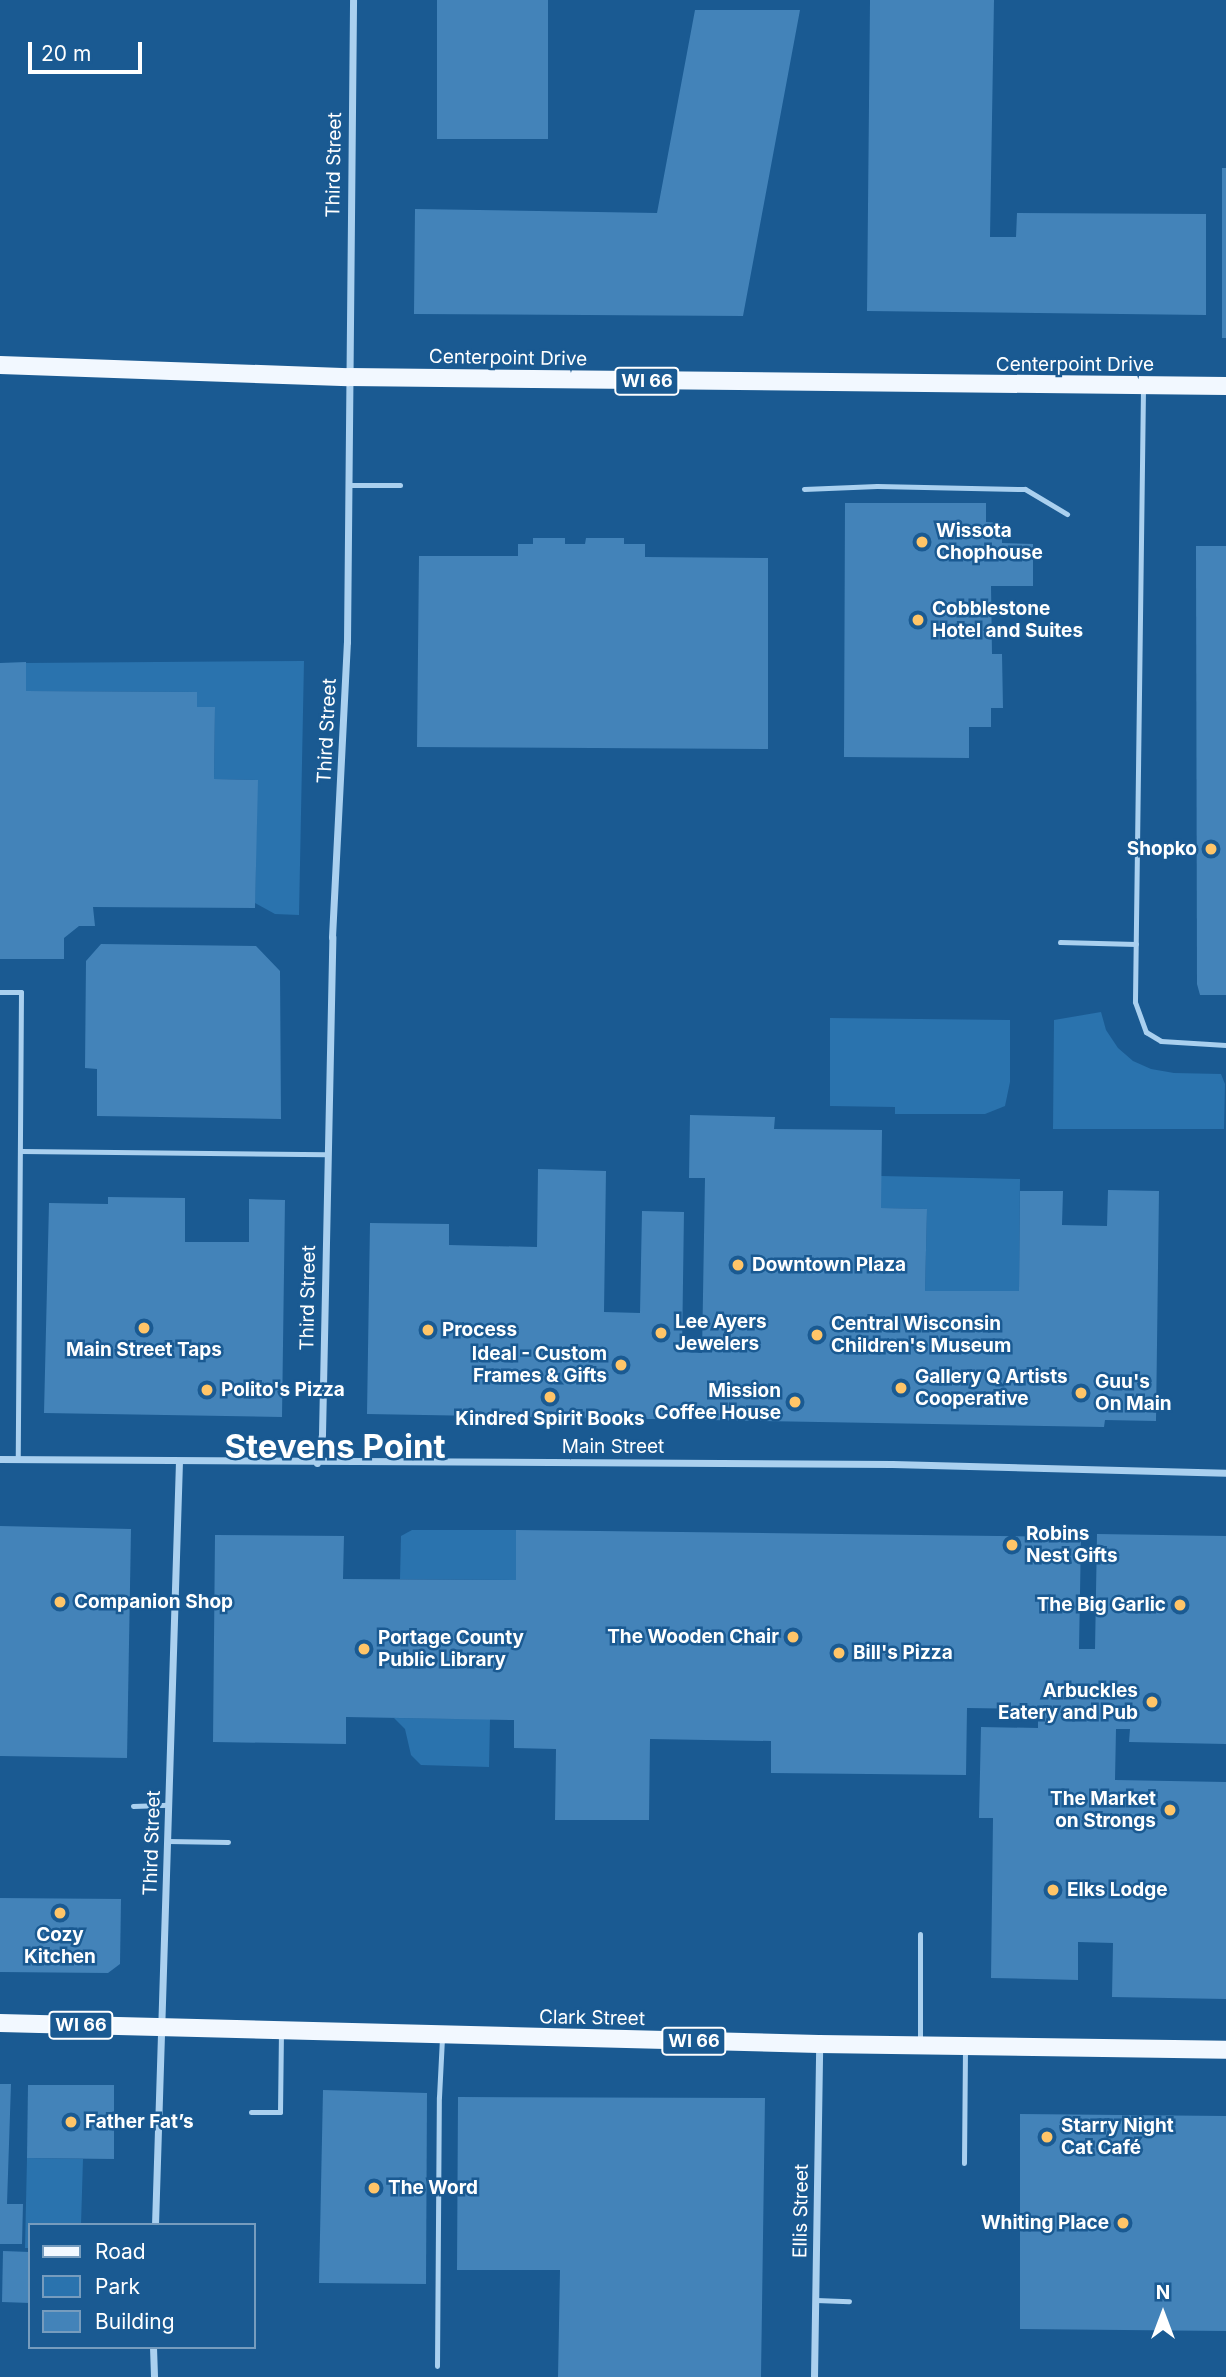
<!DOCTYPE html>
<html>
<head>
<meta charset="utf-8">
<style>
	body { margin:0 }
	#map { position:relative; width:1226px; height:2377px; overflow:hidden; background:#1a5a92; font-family:Inter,sans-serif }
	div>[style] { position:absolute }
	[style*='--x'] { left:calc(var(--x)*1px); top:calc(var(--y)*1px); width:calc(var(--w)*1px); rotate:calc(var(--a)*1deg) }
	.green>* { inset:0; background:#2a73ae }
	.building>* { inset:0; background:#4383b9 }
	.service>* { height:5px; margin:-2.5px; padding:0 2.5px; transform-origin:2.5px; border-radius:2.5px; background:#aad0ef }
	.minor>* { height:7px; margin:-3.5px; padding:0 3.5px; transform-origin:3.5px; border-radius:3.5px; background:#aad0ef }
	.primary>* { height:18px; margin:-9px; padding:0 9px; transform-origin:9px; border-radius:9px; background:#f2f8ff }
	.dots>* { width:19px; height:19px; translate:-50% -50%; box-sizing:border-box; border:4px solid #1a5a92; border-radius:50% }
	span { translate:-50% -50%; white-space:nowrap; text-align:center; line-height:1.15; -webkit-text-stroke:5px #1a5a92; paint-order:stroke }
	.shield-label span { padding:2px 5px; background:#1a5a92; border:2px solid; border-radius:5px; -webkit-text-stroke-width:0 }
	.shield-label { font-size:18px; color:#fff; font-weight:700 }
	.street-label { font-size:19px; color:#fff }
	.poi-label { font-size:19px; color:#fff; font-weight:700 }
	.left { translate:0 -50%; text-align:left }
	.right { translate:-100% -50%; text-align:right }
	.town-label { font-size:33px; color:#fff; font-weight:700 }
	.legend { position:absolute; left:28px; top:2223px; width:228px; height:126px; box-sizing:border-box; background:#1a5a92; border:2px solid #769cbe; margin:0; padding:9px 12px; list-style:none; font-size:21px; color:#fff }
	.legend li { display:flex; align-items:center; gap:14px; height:35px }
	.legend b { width:35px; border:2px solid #769cbe }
	.north { position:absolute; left:1128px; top:2279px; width:70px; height:70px; -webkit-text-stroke:5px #1a5a92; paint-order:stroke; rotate:0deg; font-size:19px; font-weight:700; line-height:28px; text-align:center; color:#fff }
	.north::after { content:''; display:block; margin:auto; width:24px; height:32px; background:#fff; clip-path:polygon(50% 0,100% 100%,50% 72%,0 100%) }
	.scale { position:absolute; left:28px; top:42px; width:114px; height:32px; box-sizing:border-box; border:4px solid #fff; border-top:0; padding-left:9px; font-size:21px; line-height:24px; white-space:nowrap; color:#fff; -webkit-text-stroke:5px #1a5a92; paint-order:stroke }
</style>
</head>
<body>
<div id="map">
	<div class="green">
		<i style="clip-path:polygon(304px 661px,299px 915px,275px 914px,255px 903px,257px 780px,214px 779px,215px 707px,197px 707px,197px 692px,26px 691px,26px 663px)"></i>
		<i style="clip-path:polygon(1101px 1012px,1106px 1030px,1118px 1048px,1133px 1061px,1151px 1069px,1174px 1073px,1221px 1074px,1225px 1084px,1224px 1129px,1053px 1129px,1054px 1020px)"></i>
		<i style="clip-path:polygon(830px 1018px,1010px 1020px,1010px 1082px,1005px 1106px,985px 1114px,895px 1114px,895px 1107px,830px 1106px)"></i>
		<i style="clip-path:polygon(881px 1176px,1020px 1179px,1019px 1291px,925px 1291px,927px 1209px,881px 1208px)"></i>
		<i style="clip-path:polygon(412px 1530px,516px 1530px,516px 1580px,400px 1579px,401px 1536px)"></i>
		<i style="clip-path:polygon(394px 1718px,490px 1719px,489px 1767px,421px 1765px,411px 1755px,405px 1729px)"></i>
		<i style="clip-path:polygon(27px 2158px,83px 2159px,81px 2225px,30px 2225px,30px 2248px,25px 2248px)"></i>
	</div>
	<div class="building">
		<i style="clip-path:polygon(437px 0,548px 0,548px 139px,437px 139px)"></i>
		<i style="clip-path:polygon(870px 0,994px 0,990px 237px,1016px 237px,1017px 213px,1206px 214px,1206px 315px,867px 311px)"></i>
		<i style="clip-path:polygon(695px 10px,800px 10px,743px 316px,414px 314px,415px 209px,657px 213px)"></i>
		<i style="clip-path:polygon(1222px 168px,1226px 168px,1226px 338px,1222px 338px)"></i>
		<i style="clip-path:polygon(845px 503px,986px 503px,986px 522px,1002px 523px,1002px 543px,1033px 544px,1033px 586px,991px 586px,992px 654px,1002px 654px,1003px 708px,991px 708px,991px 727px,969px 727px,969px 758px,844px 757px)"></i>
		<i style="clip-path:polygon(533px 538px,565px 538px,565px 544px,585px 544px,586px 538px,624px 538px,624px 544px,645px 544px,645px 557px,768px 558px,768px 749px,417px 747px,419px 556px,518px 556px,518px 544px,533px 544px)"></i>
		<i style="clip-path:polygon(1196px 546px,1226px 546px,1226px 995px,1200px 995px,1197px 984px)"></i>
		<i style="clip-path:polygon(26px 662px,26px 691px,197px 692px,197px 707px,215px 707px,214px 779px,258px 780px,255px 908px,93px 907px,95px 926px,79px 926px,64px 938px,64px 959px,0 959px,0 663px)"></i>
		<i style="clip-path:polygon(101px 944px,256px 946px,280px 971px,281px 1119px,97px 1116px,97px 1069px,85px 1068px,86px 961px)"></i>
		<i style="clip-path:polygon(690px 1115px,775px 1117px,774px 1129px,882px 1130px,881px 1208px,927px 1209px,925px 1291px,1019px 1291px,1020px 1191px,1063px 1191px,1062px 1225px,1107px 1226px,1108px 1190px,1159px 1191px,1156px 1421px,1105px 1420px,1104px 1427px,367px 1414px,370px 1223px,449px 1224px,449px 1245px,537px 1247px,538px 1169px,606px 1171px,604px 1312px,640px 1313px,642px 1211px,684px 1212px,682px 1352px,702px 1353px,705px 1178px,689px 1178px)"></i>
		<i style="clip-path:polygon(108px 1197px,185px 1198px,185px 1242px,249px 1242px,249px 1199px,285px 1200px,282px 1417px,44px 1413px,49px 1203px,108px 1204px)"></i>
		<i style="clip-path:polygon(0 1526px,131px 1529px,127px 1758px,0 1756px)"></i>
		<i style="clip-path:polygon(516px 1530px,1081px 1537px,1079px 1649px,1095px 1649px,1097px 1534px,1226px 1536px,1226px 1744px,1129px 1742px,1130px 1729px,1116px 1729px,1115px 1780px,1226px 1782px,1226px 1999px,1112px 1997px,1113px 1943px,1078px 1942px,1078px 1980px,991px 1978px,993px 1818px,979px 1818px,981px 1727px,1038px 1728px,1038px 1709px,967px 1708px,966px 1775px,771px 1773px,771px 1741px,650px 1739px,649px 1820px,555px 1820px,556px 1749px,514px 1748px,514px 1720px,346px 1717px,346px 1744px,213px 1742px,215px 1535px,344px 1536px,343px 1579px,516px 1580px)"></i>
		<i style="clip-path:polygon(0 1898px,121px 1899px,120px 1964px,108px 1973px,0 1972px)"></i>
		<i style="clip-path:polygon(0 2084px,11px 2084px,7px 2204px,23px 2204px,22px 2244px,0 2244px)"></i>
		<i style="clip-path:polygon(28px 2085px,114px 2085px,114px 2159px,27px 2158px)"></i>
		<i style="clip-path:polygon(323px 2090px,427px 2093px,426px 2284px,319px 2283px)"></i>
		<i style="clip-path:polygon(458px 2097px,765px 2098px,761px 2377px,558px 2377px,560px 2270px,457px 2270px)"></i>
		<i style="clip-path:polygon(1020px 2114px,1226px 2116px,1226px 2331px,1020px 2329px)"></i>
		<i style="clip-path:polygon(3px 2251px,30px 2252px,30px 2303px,2px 2302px)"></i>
	</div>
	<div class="service">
		<i style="--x:1143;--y:389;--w:613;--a:90.75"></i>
		<i style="--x:1135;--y:1002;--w:32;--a:70"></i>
		<i style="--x:1146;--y:1032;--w:17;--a:31"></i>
		<i style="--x:1161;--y:1041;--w:65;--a:3.5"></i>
		<i style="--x:348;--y:485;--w:52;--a:0"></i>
		<i style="--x:804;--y:489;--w:73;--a:-2.4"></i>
		<i style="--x:877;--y:486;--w:148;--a:1.2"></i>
		<i style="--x:1025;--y:489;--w:49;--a:30.8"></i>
		<i style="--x:1060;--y:942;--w:76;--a:1.5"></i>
		<i style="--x:0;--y:992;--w:21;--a:0"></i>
		<i style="--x:21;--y:992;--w:467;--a:90.4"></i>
		<i style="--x:21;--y:1151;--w:306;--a:0.6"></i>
		<i style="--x:133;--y:1806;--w:36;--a:-2"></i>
		<i style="--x:168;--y:1841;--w:60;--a:1"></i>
		<i style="--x:920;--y:1934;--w:109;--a:90"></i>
		<i style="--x:251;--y:2112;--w:29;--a:0"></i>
		<i style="--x:280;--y:2112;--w:79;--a:-89.3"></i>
		<i style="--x:964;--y:2163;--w:112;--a:-89.5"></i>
		<i style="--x:816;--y:2300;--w:33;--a:2"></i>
		<i style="--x:437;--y:2366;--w:269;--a:-89.6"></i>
		<i style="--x:439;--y:2097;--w:60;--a:-87.1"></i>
	</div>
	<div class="minor">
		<i style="--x:0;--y:1459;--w:892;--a:0.32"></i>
		<i style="--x:892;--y:1464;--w:334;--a:1.5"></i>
		<i style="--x:317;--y:1463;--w:29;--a:-80"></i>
		<i style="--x:322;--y:1434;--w:497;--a:-88.8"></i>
		<i style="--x:332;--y:937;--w:295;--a:-87.1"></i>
		<i style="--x:347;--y:642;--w:642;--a:-89.46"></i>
		<i style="--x:155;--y:2225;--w:763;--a:-88.2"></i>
		<i style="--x:153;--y:2347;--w:30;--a:88"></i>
		<i style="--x:814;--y:2377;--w:332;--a:-89.1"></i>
	</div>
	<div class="primary">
		<i style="--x:0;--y:365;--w:349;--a:2"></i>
		<i style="--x:349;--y:377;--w:877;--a:0.59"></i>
		<i style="--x:0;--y:2023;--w:819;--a:1.47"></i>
		<i style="--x:819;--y:2044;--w:407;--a:0.8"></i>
	</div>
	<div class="dots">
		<i style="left:922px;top:542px;background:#ffc568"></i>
		<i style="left:918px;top:620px;background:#ffc568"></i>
		<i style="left:1211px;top:849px;background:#ffc568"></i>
		<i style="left:738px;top:1265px;background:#ffc568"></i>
		<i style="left:144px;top:1328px;background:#ffc568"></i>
		<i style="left:428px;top:1330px;background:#ffc568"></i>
		<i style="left:661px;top:1333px;background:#ffc568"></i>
		<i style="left:817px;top:1335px;background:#ffc568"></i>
		<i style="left:621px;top:1365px;background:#ffc568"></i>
		<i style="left:901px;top:1388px;background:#ffc568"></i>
		<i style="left:207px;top:1390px;background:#ffc568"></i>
		<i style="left:1081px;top:1393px;background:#ffc568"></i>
		<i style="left:550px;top:1397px;background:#ffc568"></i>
		<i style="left:795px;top:1402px;background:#ffc568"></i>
		<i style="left:1012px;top:1545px;background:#ffc568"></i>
		<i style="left:60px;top:1602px;background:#ffc568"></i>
		<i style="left:1180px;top:1605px;background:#ffc568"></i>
		<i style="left:793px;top:1637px;background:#ffc568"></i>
		<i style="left:364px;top:1649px;background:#ffc568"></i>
		<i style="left:839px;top:1653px;background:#ffc568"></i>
		<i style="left:1152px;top:1702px;background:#ffc568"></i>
		<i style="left:1170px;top:1810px;background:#ffc568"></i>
		<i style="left:1053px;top:1890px;background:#ffc568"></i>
		<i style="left:60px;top:1913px;background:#ffc568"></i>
		<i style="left:71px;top:2122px;background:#ffc568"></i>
		<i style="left:1047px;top:2137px;background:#ffc568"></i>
		<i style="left:374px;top:2188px;background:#ffc568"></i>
		<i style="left:1123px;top:2223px;background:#ffc568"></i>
	</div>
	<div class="shield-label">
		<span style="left:647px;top:381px">WI 66</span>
		<span style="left:81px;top:2025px">WI 66</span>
		<span style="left:694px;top:2041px">WI 66</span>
	</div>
	<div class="street-label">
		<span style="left:334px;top:165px;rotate:-89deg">Third Street</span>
		<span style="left:508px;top:358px;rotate:1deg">Centerpoint Drive</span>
		<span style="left:1075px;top:365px">Centerpoint Drive</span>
		<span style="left:327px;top:731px;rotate:-87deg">Third Street</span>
		<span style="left:308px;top:1298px;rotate:-89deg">Third Street</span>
		<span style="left:613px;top:1447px">Main Street</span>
		<span style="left:152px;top:1843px;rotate:-88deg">Third Street</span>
		<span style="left:592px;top:2018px;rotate:1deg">Clark Street</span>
		<span style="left:801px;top:2211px;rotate:-89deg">Ellis Street</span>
	</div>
	<div class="poi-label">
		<span class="left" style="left:936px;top:542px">Wissota<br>Chophouse</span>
		<span class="left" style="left:932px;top:620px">Cobblestone<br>Hotel and Suites</span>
		<span class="right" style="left:1197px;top:849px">Shopko</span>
		<span class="left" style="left:752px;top:1265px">Downtown Plaza</span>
		<span class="left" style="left:675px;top:1333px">Lee Ayers<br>Jewelers</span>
		<span class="left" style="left:831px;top:1335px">Central Wisconsin<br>Children's Museum</span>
		<span class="left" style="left:442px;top:1330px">Process</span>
		<span style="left:144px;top:1350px">Main Street Taps</span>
		<span class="right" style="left:607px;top:1365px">Ideal - Custom<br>Frames &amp; Gifts</span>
		<span class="left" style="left:915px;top:1388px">Gallery Q Artists<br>Cooperative</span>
		<span class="left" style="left:1095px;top:1393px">Guu's<br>On Main</span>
		<span class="left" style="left:221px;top:1390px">Polito's Pizza</span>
		<span class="right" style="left:781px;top:1402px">Mission<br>Coffee House</span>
		<span style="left:550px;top:1419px">Kindred Spirit Books</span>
		<span class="left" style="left:1026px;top:1545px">Robins<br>Nest Gifts</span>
		<span class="left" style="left:74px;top:1602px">Companion Shop</span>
		<span class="right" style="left:1166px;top:1605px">The Big Garlic</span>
		<span class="right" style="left:779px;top:1637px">The Wooden Chair</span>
		<span class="left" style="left:378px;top:1649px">Portage County<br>Public Library</span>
		<span class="left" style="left:853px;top:1653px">Bill's Pizza</span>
		<span class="right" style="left:1138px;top:1702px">Arbuckles<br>Eatery and Pub</span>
		<span class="right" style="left:1156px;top:1810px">The Market<br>on Strongs</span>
		<span class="left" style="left:1067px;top:1890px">Elks Lodge</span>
		<span style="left:60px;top:1946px">Cozy<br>Kitchen</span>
		<span class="left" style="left:85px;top:2122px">Father Fat’s</span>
		<span class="left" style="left:1061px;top:2137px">Starry Night<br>Cat Café</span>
		<span class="left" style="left:388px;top:2188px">The Word</span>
		<span class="right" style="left:1109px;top:2223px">Whiting Place</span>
	</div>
	<div class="town-label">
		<span style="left:335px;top:1447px">Stevens Point</span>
	</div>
	<ul class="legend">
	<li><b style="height:9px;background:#f2f8ff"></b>Road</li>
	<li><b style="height:19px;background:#2a73ae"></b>Park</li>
	<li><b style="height:19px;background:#4383b9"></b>Building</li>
	</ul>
	<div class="north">N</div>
	<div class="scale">20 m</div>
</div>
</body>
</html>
